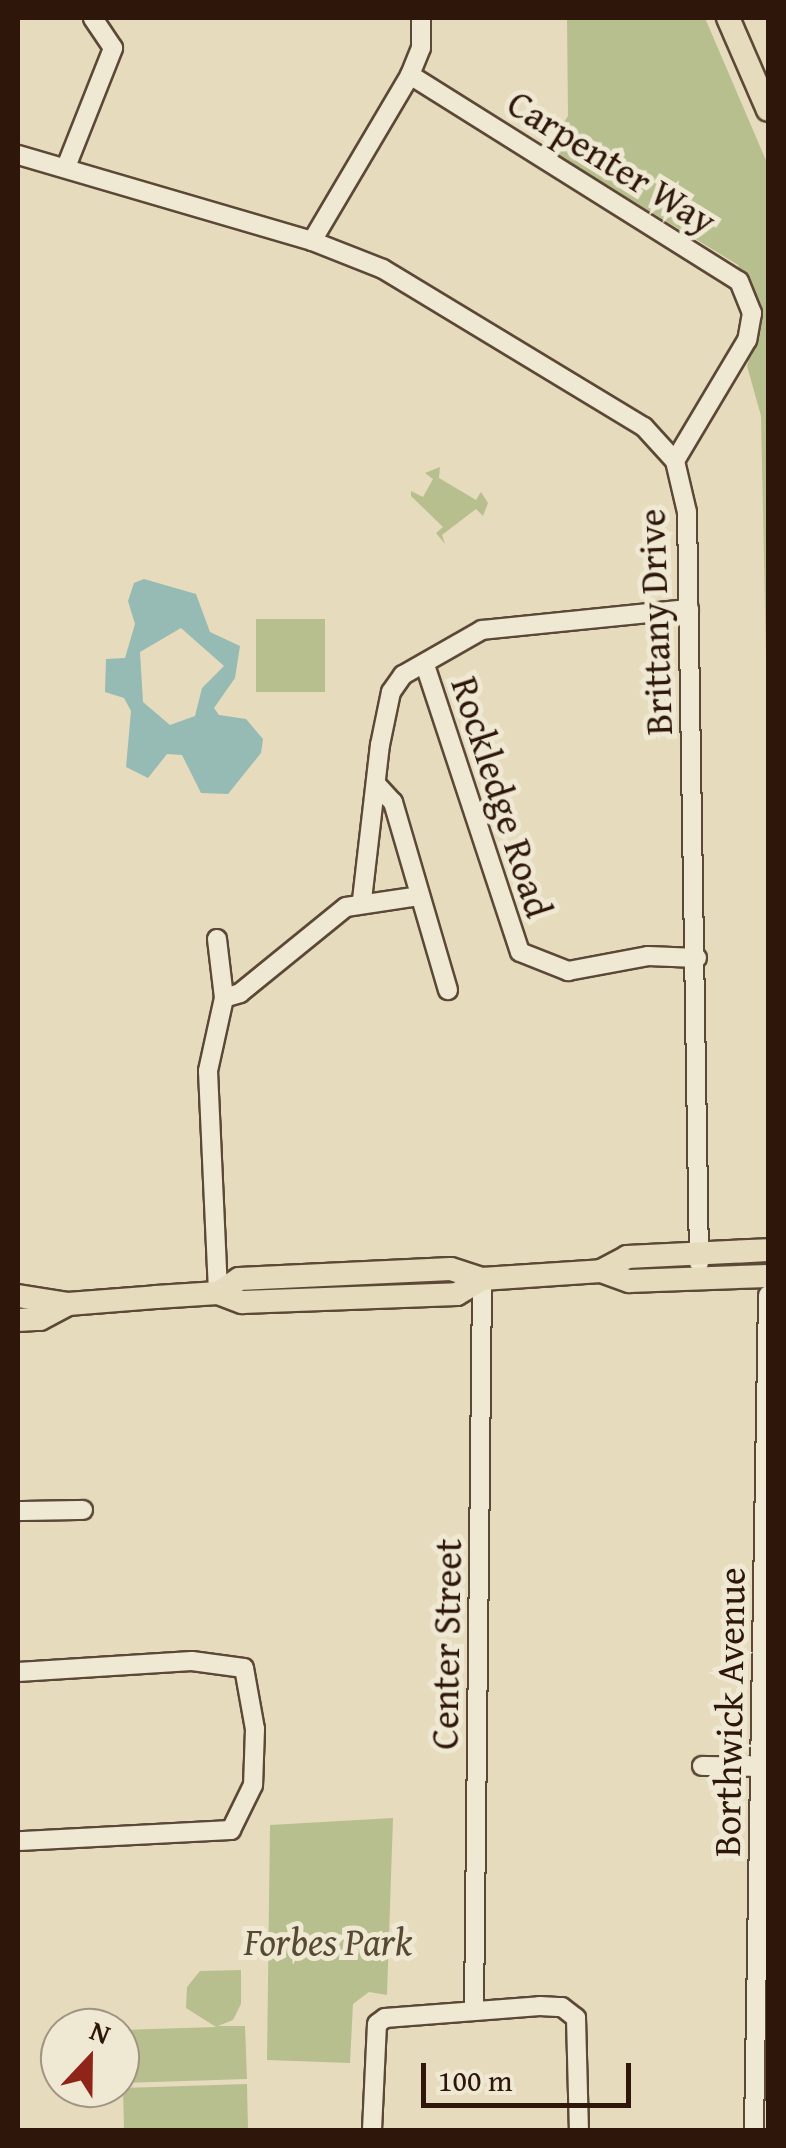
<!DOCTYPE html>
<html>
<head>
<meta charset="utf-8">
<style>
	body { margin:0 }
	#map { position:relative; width:786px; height:2148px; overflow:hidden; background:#e6dbbc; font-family:"Gentium Book Plus",serif }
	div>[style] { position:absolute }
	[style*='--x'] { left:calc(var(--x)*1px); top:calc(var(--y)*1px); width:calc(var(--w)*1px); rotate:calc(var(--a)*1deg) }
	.green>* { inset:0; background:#b8bf8e }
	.water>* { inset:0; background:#96bbb4 }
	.roads { filter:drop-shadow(2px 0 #5c4836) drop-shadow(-2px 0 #5c4836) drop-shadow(0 2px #5c4836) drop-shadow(0 -2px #5c4836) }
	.minor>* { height:18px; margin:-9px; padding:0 9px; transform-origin:9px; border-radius:9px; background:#efe8d3 }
	.major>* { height:22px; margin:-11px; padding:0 11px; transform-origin:11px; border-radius:11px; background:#e6dbbc }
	span { translate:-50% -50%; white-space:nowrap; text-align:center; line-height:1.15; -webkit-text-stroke:10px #efe8d3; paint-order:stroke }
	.street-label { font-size:38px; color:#2e170a }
	.park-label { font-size:38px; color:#574932; font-style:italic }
	.frame { position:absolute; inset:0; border:20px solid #2e170a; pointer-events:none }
	.north { position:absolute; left:40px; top:2008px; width:100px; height:100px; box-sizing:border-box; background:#efe8d3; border:2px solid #a29483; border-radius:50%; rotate:22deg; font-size:28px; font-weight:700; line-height:40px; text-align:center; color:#2e170a }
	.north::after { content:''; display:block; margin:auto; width:35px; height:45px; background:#8f2418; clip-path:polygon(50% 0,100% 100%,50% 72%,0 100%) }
	.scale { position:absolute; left:421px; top:2063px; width:210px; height:45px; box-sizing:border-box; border:5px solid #2e170a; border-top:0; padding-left:12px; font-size:30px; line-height:35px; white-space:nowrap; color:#2e170a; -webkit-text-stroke:8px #efe8d3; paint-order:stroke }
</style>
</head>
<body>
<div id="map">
	<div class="green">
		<i style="clip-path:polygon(567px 18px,705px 18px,768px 165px,768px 752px,761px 416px,747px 366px,760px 320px,738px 265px,548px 149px,568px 116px)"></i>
		<i style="clip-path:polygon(440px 467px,439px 478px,476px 500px,481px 492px,488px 503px,483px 516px,476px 509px,442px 535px,445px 544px,436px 533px,443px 527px,411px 496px,411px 491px,423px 497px,433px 479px,425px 473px)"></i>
		<i style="clip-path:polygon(256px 619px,325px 619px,325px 692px,256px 692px)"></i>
		<i style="clip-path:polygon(393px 1818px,387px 1995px,369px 1992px,353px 2004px,350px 2063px,267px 2060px,270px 1825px)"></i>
		<i style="clip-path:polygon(241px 1970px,241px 2004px,233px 2020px,218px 2026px,245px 2026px,247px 2079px,123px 2083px,121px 2030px,216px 2027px,186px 2008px,187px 1987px,200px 1971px)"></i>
		<i style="clip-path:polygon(247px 2084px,248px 2130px,124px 2130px,123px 2088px)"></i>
	</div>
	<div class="water">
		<i style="clip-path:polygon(evenodd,144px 579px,196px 594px,210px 632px,240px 646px,235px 678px,214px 708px,219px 715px,246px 719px,263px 739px,261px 753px,228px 794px,201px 793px,182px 755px,167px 754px,148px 778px,126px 767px,131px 711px,124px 698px,105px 692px,106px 659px,125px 658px,135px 624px,128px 601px,134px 583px,144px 579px,181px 628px,224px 666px,202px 688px,195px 716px,170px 725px,143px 702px,140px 652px,181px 628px)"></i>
	</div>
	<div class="roads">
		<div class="minor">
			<i style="--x:410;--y:75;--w:388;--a:32.1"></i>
			<i style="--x:739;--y:281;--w:35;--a:68"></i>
			<i style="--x:752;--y:313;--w:27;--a:100"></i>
			<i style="--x:747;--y:340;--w:141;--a:120.8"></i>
			<i style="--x:18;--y:155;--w:306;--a:16.3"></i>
			<i style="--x:312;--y:241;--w:76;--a:21.5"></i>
			<i style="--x:383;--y:269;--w:305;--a:31.2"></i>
			<i style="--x:644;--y:427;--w:46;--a:47.6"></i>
			<i style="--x:675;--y:461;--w:52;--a:76.8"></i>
			<i style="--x:687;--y:512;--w:751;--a:89.08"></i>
			<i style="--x:66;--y:167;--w:128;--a:-68.4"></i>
			<i style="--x:113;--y:48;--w:36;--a:-124"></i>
			<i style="--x:312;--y:241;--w:193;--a:-59.4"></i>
			<i style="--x:410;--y:75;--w:29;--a:-68"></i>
			<i style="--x:421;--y:48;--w:30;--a:-90"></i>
			<i style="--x:426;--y:668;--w:299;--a:71.7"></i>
			<i style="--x:520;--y:952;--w:52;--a:21.6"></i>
			<i style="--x:568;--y:971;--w:81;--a:-10.6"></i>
			<i style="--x:648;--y:956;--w:49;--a:2.3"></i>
			<i style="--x:376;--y:784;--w:25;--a:47"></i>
			<i style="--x:393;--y:802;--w:196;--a:73.7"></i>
			<i style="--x:362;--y:900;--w:156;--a:-83.4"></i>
			<i style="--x:380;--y:745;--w:54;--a:-78.3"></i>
			<i style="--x:391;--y:692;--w:21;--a:-55"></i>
			<i style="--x:403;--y:675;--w:91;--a:-29.7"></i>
			<i style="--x:482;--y:630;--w:208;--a:-5.8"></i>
			<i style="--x:217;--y:939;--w:59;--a:83.2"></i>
			<i style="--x:224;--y:998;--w:75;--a:102.4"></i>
			<i style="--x:208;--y:1071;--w:222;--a:87.4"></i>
			<i style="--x:224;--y:998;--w:17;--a:-17"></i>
			<i style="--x:240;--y:993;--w:136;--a:-39.1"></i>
			<i style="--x:346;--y:907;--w:75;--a:-8.5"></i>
			<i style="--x:18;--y:1511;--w:65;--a:-0.9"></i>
			<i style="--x:18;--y:1672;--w:174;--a:-3.6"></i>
			<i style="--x:192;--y:1661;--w:52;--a:7.7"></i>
			<i style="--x:244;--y:1668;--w:62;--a:79.8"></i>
			<i style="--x:255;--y:1729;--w:56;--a:92"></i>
			<i style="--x:253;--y:1785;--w:50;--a:116.1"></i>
			<i style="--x:231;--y:1830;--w:213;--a:177"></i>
			<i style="--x:702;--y:1766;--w:66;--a:0.9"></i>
			<i style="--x:474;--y:2010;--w:731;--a:-89.37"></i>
			<i style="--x:372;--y:2130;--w:106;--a:-87.3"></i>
			<i style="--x:377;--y:2024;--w:10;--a:-37"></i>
			<i style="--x:385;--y:2018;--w:155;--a:-4.4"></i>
			<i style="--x:540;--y:2006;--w:22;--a:3"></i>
			<i style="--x:562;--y:2007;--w:18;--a:38"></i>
			<i style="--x:576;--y:2018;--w:112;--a:88.5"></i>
			<i style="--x:754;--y:2130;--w:835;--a:-89.04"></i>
		</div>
		<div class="major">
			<i style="--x:728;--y:18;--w:100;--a:66.5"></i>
			<i style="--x:601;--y:1271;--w:30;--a:20"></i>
			<i style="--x:629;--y:1281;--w:139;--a:-2.1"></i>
			<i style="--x:218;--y:1293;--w:25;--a:-34"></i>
			<i style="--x:239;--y:1279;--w:212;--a:-2.7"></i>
			<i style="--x:451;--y:1269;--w:33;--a:18"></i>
			<i style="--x:482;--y:1279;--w:119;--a:-3.8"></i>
			<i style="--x:601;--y:1271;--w:30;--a:-28"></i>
			<i style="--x:627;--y:1257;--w:141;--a:-2.8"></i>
			<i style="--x:18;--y:1296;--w:51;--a:9.1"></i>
			<i style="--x:18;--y:1320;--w:22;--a:-3"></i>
			<i style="--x:40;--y:1319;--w:32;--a:-28"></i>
			<i style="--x:68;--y:1304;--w:88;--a:-4.5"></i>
			<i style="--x:156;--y:1297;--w:62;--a:-3.7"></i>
			<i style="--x:218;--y:1293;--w:26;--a:21"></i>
			<i style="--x:242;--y:1302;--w:215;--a:-2.1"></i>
			<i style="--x:457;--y:1294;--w:29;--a:-31"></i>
		</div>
	</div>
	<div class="street-label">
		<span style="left:612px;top:162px;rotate:32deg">Carpenter Way</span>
		<span style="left:655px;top:622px;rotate:-92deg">Brittany Drive</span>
		<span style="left:502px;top:797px;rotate:72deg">Rockledge Road</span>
		<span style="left:446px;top:1644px;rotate:-89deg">Center Street</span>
		<span style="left:729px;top:1712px;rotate:-89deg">Borthwick Avenue</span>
	</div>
	<div class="park-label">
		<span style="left:328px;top:1942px">Forbes Park</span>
	</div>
	<div class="frame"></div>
	<div class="north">N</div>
	<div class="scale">100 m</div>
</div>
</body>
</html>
